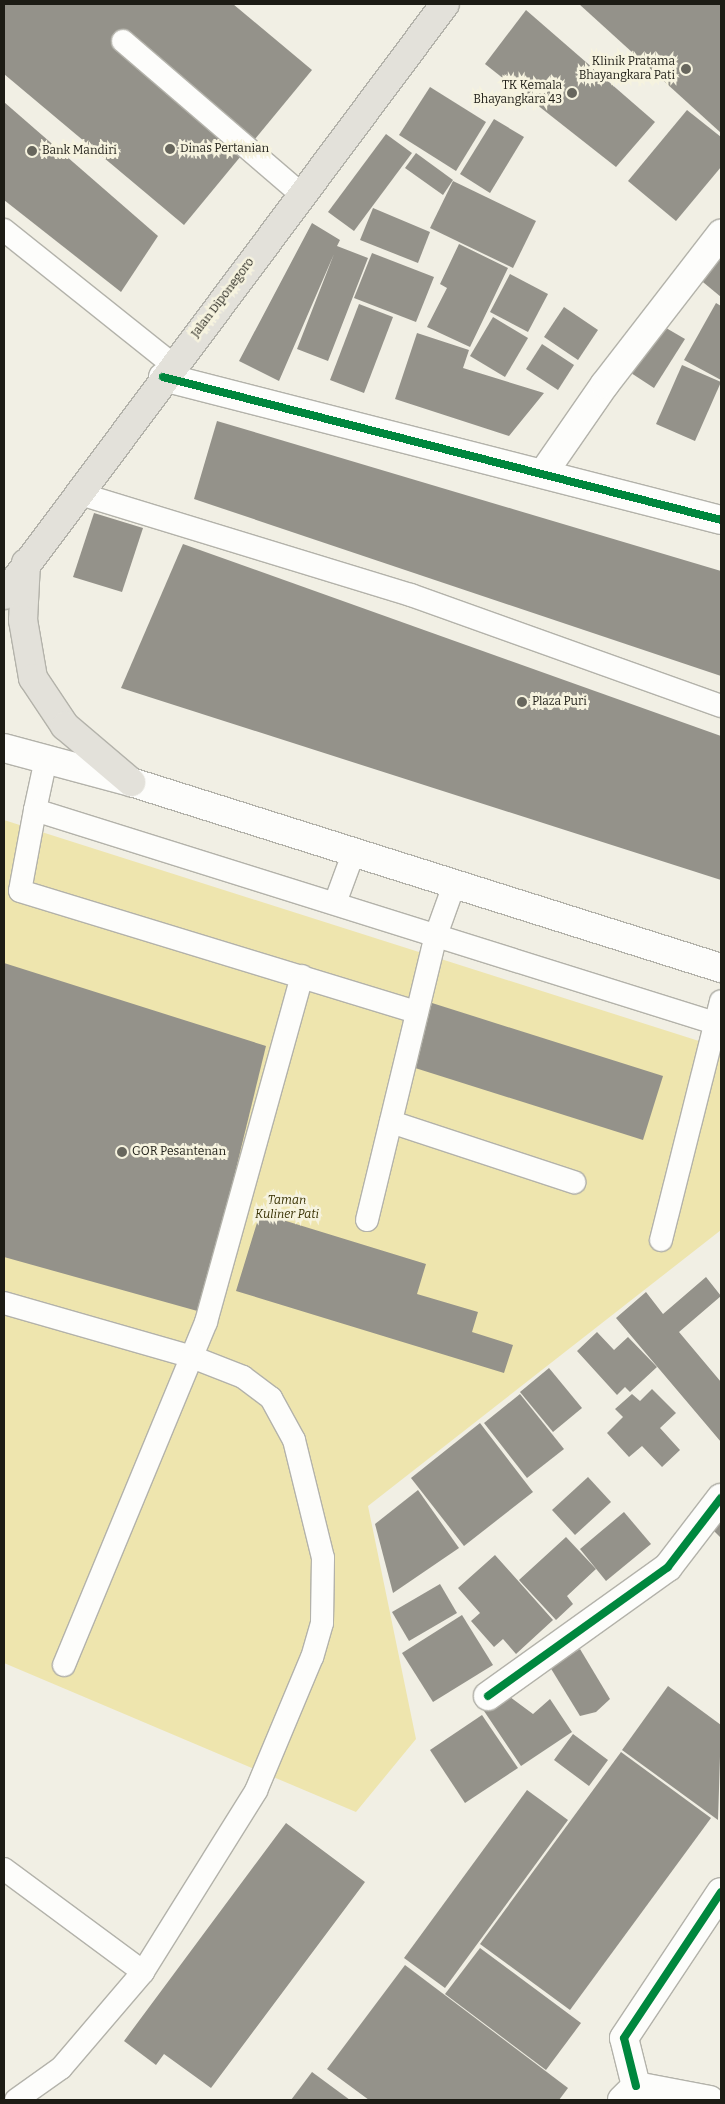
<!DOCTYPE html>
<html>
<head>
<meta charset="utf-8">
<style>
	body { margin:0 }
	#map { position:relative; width:725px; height:2104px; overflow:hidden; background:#f1efe4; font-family:Bitter,serif }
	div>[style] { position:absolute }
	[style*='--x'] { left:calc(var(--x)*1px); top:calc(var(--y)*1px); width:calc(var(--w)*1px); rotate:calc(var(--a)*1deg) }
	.green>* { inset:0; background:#eee5ae }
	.building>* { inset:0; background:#94928a }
	.roads { filter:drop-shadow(1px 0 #b3b2aa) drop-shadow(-1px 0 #b3b2aa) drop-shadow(0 1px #b3b2aa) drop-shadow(0 -1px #b3b2aa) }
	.service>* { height:22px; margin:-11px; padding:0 11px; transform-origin:11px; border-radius:11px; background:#fdfdfb }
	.minor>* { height:28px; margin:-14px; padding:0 14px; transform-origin:14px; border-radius:14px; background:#fdfdfb }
	.secondary>* { height:28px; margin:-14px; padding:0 14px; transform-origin:14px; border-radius:14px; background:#fdfdfb }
	.primary>* { height:28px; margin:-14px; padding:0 14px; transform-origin:14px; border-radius:14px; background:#e3e1da }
	.cycleway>* { height:8px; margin:-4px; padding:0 4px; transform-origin:4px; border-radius:4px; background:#00873e }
	.dots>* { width:14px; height:14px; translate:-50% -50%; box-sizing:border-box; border:2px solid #f6f3df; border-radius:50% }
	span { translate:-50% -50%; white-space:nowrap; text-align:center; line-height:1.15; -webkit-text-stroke:5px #f6f3df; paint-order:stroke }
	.poi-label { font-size:12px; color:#1d1c15 }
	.right { translate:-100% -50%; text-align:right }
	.left { translate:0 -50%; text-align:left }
	.street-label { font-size:12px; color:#1d1c15 }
	.park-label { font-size:12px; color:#373002; font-style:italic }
	.frame { position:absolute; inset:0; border:5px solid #1d1c15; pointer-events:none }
</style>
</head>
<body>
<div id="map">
	<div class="green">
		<i style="clip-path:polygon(4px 820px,721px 1048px,721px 1230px,368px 1506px,416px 1739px,356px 1812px,4px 1663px)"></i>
	</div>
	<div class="building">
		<i style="clip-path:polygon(4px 4px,233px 4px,312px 70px,184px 225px,4px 74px)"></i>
		<i style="clip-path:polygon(579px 4px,721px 4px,721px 133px)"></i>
		<i style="clip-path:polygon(526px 10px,655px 122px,616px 167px,485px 64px)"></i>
		<i style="clip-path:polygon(430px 87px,486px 122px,456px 171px,399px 135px)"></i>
		<i style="clip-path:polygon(4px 102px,158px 236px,121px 292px,4px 200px)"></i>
		<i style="clip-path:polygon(687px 110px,721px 137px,721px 167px,676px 221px,628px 181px)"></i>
		<i style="clip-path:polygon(494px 119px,524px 137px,490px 193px,460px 174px)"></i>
		<i style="clip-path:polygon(386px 134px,412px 153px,354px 231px,328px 212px)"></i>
		<i style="clip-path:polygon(416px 153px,453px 180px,443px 195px,405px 168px)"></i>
		<i style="clip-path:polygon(453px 181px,536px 221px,513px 268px,430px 228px)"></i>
		<i style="clip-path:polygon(373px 208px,430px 232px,418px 263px,360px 240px)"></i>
		<i style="clip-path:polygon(312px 223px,340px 240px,337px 246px,368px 258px,328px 361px,297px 349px,334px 254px,279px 381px,239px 361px)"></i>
		<i style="clip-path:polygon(721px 238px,721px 297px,692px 273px)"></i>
		<i style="clip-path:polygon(459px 244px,508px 268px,470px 347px,427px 327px,447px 288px,440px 284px)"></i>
		<i style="clip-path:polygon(372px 253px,434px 277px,416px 322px,354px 298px)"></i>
		<i style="clip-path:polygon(510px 274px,548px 294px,528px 332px,490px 312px)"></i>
		<i style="clip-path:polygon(716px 303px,721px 306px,721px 380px,684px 360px)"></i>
		<i style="clip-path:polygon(359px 304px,393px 317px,364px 393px,330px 380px)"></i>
		<i style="clip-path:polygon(564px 307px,598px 330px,578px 360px,544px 337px)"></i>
		<i style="clip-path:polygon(493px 317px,528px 338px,505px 377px,470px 356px)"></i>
		<i style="clip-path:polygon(661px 325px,685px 339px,654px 388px,631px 373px)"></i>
		<i style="clip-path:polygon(417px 333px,469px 350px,463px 368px,544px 393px,509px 436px,395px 399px)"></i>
		<i style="clip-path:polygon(542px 344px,574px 365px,558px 390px,526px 369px)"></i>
		<i style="clip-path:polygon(682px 365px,721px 382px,695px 441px,656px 424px)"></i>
		<i style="clip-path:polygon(217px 421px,721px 571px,721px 676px,194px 499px)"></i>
		<i style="clip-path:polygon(94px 513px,143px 528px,122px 592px,73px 577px)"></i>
		<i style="clip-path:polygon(183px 544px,721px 736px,721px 880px,121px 688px)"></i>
		<i style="clip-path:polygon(4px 963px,266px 1046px,201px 1312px,4px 1257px)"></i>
		<i style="clip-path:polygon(432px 1003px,663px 1076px,643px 1140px,412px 1067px)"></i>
		<i style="clip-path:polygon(260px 1213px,426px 1264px,417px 1294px,478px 1312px,472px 1332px,513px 1345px,504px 1373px,236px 1291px)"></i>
		<i style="clip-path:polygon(706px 1277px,721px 1296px,679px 1332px,721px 1382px,721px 1442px,616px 1318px,646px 1292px,663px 1314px)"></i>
		<i style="clip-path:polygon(597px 1332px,614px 1350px,628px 1337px,657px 1367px,630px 1392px,625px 1387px,617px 1395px,577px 1351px)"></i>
		<i style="clip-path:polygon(549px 1368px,582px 1408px,553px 1432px,520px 1392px)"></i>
		<i style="clip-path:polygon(652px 1389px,676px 1413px,660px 1428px,680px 1450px,662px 1467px,642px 1446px,629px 1457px,607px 1433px,623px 1417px,615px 1409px,632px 1394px,640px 1401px)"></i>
		<i style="clip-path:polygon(520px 1394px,564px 1449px,527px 1478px,484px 1423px)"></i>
		<i style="clip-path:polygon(480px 1423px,533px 1492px,464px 1546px,411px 1478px)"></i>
		<i style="clip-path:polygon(588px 1477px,611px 1502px,575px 1535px,552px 1510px)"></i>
		<i style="clip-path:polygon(418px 1490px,459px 1548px,393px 1593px,375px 1524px)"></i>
		<i style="clip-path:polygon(721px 1505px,721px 1538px,705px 1522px)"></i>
		<i style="clip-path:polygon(624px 1512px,651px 1544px,606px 1581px,580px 1549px)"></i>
		<i style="clip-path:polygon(566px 1537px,596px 1569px,567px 1596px,573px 1604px,556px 1620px,519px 1580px)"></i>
		<i style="clip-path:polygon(495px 1555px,553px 1620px,516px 1654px,503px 1639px,494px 1647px,471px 1621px,480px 1613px,458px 1588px)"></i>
		<i style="clip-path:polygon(440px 1584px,457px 1613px,409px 1641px,392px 1612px)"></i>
		<i style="clip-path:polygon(462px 1615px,493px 1665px,433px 1702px,402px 1653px)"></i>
		<i style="clip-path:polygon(580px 1649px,610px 1699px,596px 1712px,580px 1716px,550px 1667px)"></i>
		<i style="clip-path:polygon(668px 1686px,721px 1725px,718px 1820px,622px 1750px)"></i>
		<i style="clip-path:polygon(506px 1694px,533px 1714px,550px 1699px,572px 1732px,521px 1766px,482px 1708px)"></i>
		<i style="clip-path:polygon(482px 1715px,518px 1768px,465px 1803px,430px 1750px)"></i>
		<i style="clip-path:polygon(573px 1734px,608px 1760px,589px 1786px,554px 1760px)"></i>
		<i style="clip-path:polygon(621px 1752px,711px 1818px,570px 2010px,480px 1944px)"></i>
		<i style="clip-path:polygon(527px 1790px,568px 1820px,445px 1988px,404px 1958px)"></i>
		<i style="clip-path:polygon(286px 1823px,365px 1882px,211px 2088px,164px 2054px,156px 2065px,124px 2041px)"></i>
		<i style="clip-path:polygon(480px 1948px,581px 2023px,546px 2070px,445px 1994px)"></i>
		<i style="clip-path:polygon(405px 1965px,568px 2088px,559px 2100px,369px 2100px,327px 2069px)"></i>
		<i style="clip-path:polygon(312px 2072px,350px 2100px,291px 2100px)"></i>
	</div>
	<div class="roads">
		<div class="service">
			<i style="--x:123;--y:41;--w:235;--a:40.7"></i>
			<i style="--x:4;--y:230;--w:216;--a:38.6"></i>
			<i style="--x:77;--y:493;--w:349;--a:17"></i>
			<i style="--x:411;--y:595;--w:329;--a:19.7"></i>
			<i style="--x:46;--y:759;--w:52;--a:102.2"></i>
			<i style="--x:35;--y:810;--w:719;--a:17.4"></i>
			<i style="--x:35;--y:810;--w:82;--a:100.5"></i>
			<i style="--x:20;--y:891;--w:415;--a:17"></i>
			<i style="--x:335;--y:903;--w:52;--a:-69.8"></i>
			<i style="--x:391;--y:1122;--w:193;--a:18.2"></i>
			<i style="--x:367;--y:1220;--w:293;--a:-76.4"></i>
			<i style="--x:436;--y:935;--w:53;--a:-70.2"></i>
			<i style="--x:661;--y:1240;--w:246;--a:-75.9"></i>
			<i style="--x:4;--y:1303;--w:196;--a:16"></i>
			<i style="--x:192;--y:1357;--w:55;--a:21.4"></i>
			<i style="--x:243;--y:1377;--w:35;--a:37"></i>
			<i style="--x:271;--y:1398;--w:48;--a:61.3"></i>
			<i style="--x:294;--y:1440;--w:122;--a:76.2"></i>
			<i style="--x:323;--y:1558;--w:65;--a:90.9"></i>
			<i style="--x:322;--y:1623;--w:35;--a:106"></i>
			<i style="--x:312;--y:1657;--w:145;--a:112.7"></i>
			<i style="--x:256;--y:1791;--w:213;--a:122"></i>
			<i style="--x:143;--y:1972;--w:126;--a:130.5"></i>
			<i style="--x:61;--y:2068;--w:55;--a:144.6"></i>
			<i style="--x:64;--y:1665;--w:371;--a:-67.5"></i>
			<i style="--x:206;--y:1322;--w:359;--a:-74.5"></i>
			<i style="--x:4;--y:1869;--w:173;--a:36.5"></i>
		</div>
		<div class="minor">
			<i style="--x:163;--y:377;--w:576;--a:14.37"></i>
			<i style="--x:544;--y:472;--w:107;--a:-55.3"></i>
			<i style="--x:605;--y:384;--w:190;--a:-52.3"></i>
			<i style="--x:488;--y:1696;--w:221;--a:-35.6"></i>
			<i style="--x:668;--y:1567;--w:87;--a:-52.5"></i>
			<i style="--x:636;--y:2086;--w:49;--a:-104"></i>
			<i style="--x:624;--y:2038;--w:175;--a:-56.4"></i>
			<i style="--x:622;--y:2100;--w:20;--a:-45"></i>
			<i style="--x:636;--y:2086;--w:75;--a:10.7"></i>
		</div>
		<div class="secondary">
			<i style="--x:4;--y:748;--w:131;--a:15"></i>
			<i style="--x:131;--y:782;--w:619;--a:17.5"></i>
		</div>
		<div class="primary">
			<i style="--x:26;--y:563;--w:57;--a:93"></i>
			<i style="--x:23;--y:620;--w:59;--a:80.2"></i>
			<i style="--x:33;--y:678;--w:58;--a:56.3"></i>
			<i style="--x:65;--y:726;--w:87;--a:40.3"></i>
			<i style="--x:4;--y:595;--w:737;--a:-53.27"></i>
		</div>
	</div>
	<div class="cycleway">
		<i style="--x:163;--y:377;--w:576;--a:14.37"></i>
		<i style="--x:488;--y:1696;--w:221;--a:-35.6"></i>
		<i style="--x:668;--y:1567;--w:87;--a:-52.5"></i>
		<i style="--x:636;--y:2086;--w:49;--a:-104"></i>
		<i style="--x:624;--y:2038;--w:175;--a:-56.4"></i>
	</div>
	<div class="dots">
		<i style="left:686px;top:69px;background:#67665d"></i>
		<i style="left:572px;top:93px;background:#67665d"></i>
		<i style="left:170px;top:149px;background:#67665d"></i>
		<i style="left:32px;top:151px;background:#67665d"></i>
		<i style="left:522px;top:702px;background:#67665d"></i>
		<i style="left:122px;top:1152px;background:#67665d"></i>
	</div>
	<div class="poi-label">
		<span class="right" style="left:675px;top:69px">Klinik Pratama<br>Bhayangkara Pati</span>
		<span class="right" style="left:562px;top:93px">TK Kemala<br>Bhayangkara 43</span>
		<span class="left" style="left:180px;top:149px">Dinas Pertanian</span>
		<span class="left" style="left:42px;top:151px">Bank Mandiri</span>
		<span class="left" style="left:532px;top:702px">Plaza Puri</span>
		<span class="left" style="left:132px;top:1152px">GOR Pesantenan</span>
	</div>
	<div class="street-label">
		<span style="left:223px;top:298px;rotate:-53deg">Jalan Diponegoro</span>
	</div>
	<div class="park-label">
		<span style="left:287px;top:1208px">Taman<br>Kuliner Pati</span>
	</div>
	<div class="frame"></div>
</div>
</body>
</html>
